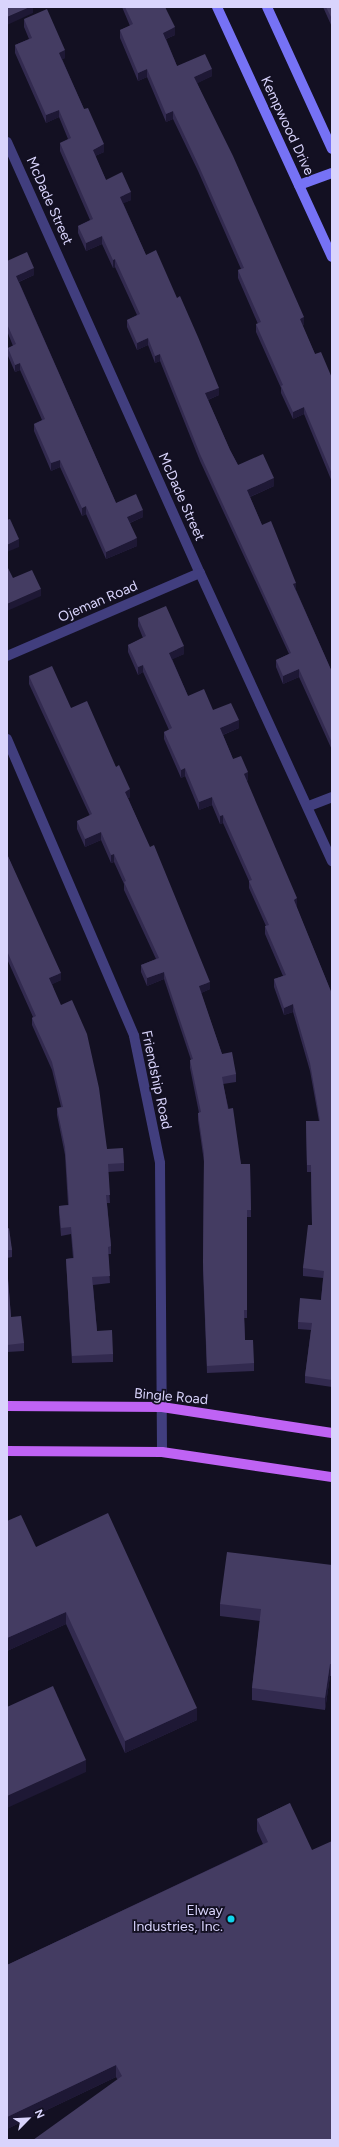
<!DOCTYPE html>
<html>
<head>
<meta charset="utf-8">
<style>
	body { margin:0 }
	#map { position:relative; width:339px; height:2147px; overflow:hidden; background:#131022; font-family:Figtree,sans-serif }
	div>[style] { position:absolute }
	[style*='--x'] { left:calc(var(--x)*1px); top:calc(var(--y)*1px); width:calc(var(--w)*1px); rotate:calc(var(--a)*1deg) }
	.minor>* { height:10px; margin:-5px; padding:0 5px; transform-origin:5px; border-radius:5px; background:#413e7e }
	.secondary>* { height:10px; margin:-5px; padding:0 5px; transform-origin:5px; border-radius:5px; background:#7672f5 }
	.primary>* { height:10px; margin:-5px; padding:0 5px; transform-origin:5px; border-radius:5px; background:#bf63f4 }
	.wall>* { inset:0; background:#322a4f }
	.shaded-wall>* { inset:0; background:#1e1835 }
	.building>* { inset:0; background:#443c62 }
	.dots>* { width:11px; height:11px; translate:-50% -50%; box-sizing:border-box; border:2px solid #131022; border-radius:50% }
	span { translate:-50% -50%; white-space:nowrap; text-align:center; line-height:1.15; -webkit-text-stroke:3.5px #131022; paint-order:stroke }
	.street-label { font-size:14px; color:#d9d4fc }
	.poi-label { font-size:14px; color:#d9d4fc }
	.right { translate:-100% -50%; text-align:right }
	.frame { position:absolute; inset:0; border:8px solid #d9d4fc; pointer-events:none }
	.north { position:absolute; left:8px; top:2099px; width:40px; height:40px; -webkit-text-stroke:3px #131022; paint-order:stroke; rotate:66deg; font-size:11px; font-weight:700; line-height:16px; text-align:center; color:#d9d4fc }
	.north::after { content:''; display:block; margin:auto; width:14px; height:18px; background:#d9d4fc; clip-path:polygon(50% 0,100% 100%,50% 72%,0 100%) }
</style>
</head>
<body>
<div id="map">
	<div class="minor">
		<i style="--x:7;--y:142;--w:472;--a:65.9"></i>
		<i style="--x:200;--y:573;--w:317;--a:65.4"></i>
		<i style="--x:7;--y:656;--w:210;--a:-23.3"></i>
		<i style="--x:7;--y:739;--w:323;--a:66.8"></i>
		<i style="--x:134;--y:1036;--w:130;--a:78.4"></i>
		<i style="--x:160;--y:1163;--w:289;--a:89.6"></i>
		<i style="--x:309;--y:806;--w:25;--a:-21"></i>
	</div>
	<div class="secondary">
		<i style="--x:217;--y:7;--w:275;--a:65.3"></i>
		<i style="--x:267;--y:7;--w:156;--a:65.4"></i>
		<i style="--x:299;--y:185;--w:35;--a:-20"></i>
	</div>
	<div class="primary">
		<i style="--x:7;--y:1406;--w:155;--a:0.4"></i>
		<i style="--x:162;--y:1407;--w:172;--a:8.7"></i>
		<i style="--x:7;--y:1451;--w:155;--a:0.4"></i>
		<i style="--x:162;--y:1452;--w:172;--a:8.4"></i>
	</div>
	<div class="wall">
		<i style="clip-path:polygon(122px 7px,165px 7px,175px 35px,166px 39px,177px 66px,212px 76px,197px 83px,304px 325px,302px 325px,315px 354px,332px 378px,332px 482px,304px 414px,293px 419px,281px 393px,281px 388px,256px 332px,256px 324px,258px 324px,238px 278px,238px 270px,241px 269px,198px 171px,173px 119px,166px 122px,147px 77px,138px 81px,120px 38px,120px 30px,130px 26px)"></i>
		<i style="clip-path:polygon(323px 7px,332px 7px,332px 27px)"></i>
		<i style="clip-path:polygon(24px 19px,65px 58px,62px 59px,84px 109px,104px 152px,95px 156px,106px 180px,131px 200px,123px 203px,146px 255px,219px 395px,208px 400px,230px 450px,238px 465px,274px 486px,250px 497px,262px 525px,296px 590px,332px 672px,332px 750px,299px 677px,283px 684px,276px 667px,276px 660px,289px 654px,200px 461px,160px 361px,155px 363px,148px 345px,137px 350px,127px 327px,127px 320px,137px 315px,115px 267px,113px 268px,102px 244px,86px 251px,78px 233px,78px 226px,90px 220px,60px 151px,60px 143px,68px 139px,59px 117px,46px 123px,15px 53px,15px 45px,29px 39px,24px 27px)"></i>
		<i style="clip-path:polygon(7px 261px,34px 275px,19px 282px,116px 503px,143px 517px,130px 523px,137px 546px,106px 559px,86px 514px,82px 516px,60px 467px,51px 471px,34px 431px,34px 424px,42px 420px,20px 370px,15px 372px,8px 356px,8px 348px,13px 346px,7px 331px)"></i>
		<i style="clip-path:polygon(138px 618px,184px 654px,172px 659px,188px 696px,213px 710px,239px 728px,223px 735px,233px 759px,248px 780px,246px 781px,297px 906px,296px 906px,332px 994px,332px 1387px,305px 1383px,305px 1376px,311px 1330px,298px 1329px,298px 1322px,321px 1300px,323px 1278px,303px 1276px,303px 1268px,312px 1225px,311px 1172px,307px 1172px,306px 1121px,319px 1121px,310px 1071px,293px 1012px,284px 1015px,274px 987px,274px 979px,283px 976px,265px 934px,265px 926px,266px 926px,249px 888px,249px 881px,223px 823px,220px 824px,212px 805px,199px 810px,185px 776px,181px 778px,164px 739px,164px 732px,169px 730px,143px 672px,138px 675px,128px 652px,128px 645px,143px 638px,138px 626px)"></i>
		<i style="clip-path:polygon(29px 676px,71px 708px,116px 767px,130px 797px,128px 798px,210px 989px,201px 993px,222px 1054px,236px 1074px,236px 1082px,223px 1084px,241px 1164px,250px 1164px,251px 1217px,247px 1217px,247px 1318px,244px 1318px,245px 1340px,254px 1363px,254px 1371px,207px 1373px,203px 1270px,204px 1162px,198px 1120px,198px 1113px,199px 1113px,190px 1068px,190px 1060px,191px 1060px,164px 979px,147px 986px,141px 972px,141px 965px,156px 959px,124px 890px,124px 884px,114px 862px,111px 863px,101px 840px,85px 847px,77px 829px,77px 821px,90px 816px,29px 684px)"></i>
		<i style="clip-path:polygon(7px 854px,61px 980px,52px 984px,107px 1149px,124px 1163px,124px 1171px,108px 1172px,110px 1203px,107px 1203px,111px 1246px,111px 1254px,108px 1254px,110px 1283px,93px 1285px,97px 1331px,113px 1354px,113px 1362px,72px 1363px,66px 1259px,73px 1258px,71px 1234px,61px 1236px,59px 1213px,59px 1206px,68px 1205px,65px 1155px,57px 1115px,57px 1108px,61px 1107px,52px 1070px,32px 1025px,32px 1018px,33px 1017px,7px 959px)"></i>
		<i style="clip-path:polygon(7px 1229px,12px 1250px,12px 1257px,7px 1258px)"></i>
		<i style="clip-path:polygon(7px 1266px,11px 1317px,24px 1343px,24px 1351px,7px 1352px)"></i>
		<i style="clip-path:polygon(7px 1521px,36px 1547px,197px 1720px,125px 1753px,66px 1624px,7px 1651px)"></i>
		<i style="clip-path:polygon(332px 1565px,332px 1676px,330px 1676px,325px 1710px,252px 1700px,252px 1688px,260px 1621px,220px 1616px,220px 1604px)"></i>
		<i style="clip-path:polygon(290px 1803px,332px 2140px,117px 2079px,116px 2077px,7px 2129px,7px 1965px,263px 1844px,257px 1831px,257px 1819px)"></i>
	</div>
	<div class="shaded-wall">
		<i style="clip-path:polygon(30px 7px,33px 7px,33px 13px,7px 25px,7px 17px)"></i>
		<i style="clip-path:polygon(175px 27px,175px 35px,163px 40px,163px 33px)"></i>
		<i style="clip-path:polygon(65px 50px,65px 58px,59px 61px,59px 53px)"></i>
		<i style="clip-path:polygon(147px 69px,147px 77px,138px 81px,138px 73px)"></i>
		<i style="clip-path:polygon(212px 69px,212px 76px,194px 85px,194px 77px)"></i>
		<i style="clip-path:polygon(59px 110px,59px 117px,46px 123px,46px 115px)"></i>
		<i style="clip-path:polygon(173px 111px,173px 119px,166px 122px,166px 114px)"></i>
		<i style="clip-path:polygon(104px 144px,104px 152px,93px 157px,93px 150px)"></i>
		<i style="clip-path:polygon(131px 192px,131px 200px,120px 205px,120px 197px)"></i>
		<i style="clip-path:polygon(102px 236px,102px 244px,86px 251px,86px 243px)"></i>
		<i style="clip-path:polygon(115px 259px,115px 267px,113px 268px,113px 260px)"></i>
		<i style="clip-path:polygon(34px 268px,34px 275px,16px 283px,16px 276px)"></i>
		<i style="clip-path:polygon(304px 317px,304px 325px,300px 327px,300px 319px)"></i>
		<i style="clip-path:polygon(148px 338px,148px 345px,137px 350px,137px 343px)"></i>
		<i style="clip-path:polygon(160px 354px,160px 361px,155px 363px,155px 356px)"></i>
		<i style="clip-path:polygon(20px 363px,20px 370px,15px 372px,15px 365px)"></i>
		<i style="clip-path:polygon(219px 388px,219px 395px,205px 401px,205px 393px)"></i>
		<i style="clip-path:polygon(304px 407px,304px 414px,293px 419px,293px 412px)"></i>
		<i style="clip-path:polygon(60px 460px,60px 467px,51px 471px,51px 463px)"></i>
		<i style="clip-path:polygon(274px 478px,274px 486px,247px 498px,247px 490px)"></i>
		<i style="clip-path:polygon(86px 506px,86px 514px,82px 516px,82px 508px)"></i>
		<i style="clip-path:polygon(143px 510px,143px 517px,127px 524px,127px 517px)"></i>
		<i style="clip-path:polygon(137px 538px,137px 546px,106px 559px,106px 552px)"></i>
		<i style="clip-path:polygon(19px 539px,19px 547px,7px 552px,7px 545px)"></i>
		<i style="clip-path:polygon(296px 583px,296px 590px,293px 592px,293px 584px)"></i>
		<i style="clip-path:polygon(41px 589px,41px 596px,7px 611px,7px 604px)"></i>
		<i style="clip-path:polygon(184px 646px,184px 654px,169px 661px,169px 653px)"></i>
		<i style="clip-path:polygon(143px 665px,143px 672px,138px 675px,138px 667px)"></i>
		<i style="clip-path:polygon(299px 669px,299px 677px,283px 684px,283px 676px)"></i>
		<i style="clip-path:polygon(239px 720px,239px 728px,220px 736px,220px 728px)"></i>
		<i style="clip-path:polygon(185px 768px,185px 776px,181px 778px,181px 770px)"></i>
		<i style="clip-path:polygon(248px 772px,248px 780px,244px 782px,244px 774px)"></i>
		<i style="clip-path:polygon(130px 789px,130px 797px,125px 799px,125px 792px)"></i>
		<i style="clip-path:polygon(212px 797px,212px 805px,199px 810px,199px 802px)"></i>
		<i style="clip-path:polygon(223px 815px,223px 823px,220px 824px,220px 816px)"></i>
		<i style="clip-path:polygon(101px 832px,101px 840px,85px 847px,85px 839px)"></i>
		<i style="clip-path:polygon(114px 854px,114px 862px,111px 863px,111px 855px)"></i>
		<i style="clip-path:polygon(297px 898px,297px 906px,294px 907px,294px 900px)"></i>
		<i style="clip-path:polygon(164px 972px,164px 979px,147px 986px,147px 978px)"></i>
		<i style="clip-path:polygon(61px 973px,61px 980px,49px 986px,49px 978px)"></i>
		<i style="clip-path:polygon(210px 982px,210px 989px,199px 994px,199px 986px)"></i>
		<i style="clip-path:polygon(293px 1004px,293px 1012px,284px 1015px,284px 1008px)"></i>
		<i style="clip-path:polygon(66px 1612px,66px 1624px,7px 1651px,7px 1638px)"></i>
		<i style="clip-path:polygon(330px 1664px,330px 1676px,325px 1710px,325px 1698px)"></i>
		<i style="clip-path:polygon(197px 1708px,197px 1720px,125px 1753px,125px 1741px)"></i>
		<i style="clip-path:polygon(86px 1760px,86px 1772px,7px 1808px,7px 1796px)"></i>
		<i style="clip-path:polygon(116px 2065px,116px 2077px,7px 2129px,7px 2117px)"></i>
	</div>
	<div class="building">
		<i style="clip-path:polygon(7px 7px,30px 7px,7px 17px)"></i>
		<i style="clip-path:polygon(125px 7px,165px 7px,175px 27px,163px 33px,177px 66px,205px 54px,212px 69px,194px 77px,233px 156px,304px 317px,300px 319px,315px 354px,321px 352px,332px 378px,332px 474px,304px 407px,293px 412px,281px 386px,283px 385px,256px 324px,261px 322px,238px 270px,244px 268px,198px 164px,173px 111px,166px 114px,147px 69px,138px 73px,120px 30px,133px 24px)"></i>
		<i style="clip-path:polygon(326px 7px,332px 7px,332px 19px)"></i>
		<i style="clip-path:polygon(47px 9px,65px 50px,59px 53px,84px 109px,88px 108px,104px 144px,93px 150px,106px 180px,122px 172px,131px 192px,120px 197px,146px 255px,156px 250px,177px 298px,180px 296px,198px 337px,219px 388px,205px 393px,230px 450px,238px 465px,263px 454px,274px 478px,247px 490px,262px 525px,271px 521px,296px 583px,293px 584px,332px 672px,332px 743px,299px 669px,283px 676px,276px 660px,291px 653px,200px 454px,160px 354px,155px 356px,148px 338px,137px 343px,127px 320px,140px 314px,115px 259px,113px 260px,102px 236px,86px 243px,78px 226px,93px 219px,60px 143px,71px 138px,59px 110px,46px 115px,15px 45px,32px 38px,24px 19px)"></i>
		<i style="clip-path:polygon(27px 252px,34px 268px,16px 276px,116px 503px,136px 494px,143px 510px,127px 517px,137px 538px,106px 552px,86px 506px,82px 508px,60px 460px,51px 463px,34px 424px,45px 419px,20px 363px,15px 365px,8px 348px,16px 344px,7px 324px,7px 261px)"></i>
		<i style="clip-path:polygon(10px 519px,19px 539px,7px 545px,7px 520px)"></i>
		<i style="clip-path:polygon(7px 566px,13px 578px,32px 570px,41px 589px,7px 604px)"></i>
		<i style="clip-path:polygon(166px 606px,184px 646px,169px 653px,188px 696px,204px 689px,213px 710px,231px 703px,239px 720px,220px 728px,233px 759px,241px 756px,248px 772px,244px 774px,297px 898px,294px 900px,332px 994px,332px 1380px,305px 1376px,312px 1323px,298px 1322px,300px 1298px,321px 1300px,324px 1271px,303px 1268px,308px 1225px,312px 1225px,311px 1165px,307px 1165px,306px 1121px,320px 1121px,310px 1063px,293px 1004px,284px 1008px,274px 979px,286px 975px,265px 926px,269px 925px,249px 881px,252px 880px,223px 815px,220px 816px,212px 797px,199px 802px,185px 768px,181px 770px,164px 732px,172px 728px,143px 665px,138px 667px,128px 645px,146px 636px,138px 618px)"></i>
		<i style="clip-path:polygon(52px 666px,71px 708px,87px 701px,116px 767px,119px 765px,130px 789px,125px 792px,150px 847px,154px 845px,210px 982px,199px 986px,222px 1054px,232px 1052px,236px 1074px,222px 1077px,228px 1109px,233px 1108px,241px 1164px,250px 1164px,251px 1210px,247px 1210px,247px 1310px,244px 1310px,245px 1340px,253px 1340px,254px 1363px,207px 1366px,203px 1262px,204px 1154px,198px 1113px,201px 1112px,190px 1060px,193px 1059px,164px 972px,147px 978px,141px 965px,159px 958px,124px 882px,126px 881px,114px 854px,111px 855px,101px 832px,85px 839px,77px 821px,92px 814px,29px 676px)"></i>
		<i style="clip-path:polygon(7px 854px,61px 973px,49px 978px,61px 1005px,72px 1000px,87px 1034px,99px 1088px,107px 1149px,123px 1148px,124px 1163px,108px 1164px,110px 1195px,106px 1195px,111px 1246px,108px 1247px,110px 1276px,92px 1277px,97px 1331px,112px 1330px,113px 1354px,72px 1356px,66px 1259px,74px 1258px,71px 1227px,61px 1228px,59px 1206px,69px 1205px,65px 1147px,57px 1108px,63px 1107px,52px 1062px,32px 1018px,36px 1016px,7px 951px)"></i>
		<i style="clip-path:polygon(9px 1228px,12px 1250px,7px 1250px,7px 1229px)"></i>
		<i style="clip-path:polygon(7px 1266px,11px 1317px,21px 1316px,24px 1343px,7px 1345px)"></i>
		<i style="clip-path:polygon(108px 1513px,197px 1708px,125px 1741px,66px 1612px,7px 1638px,7px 1521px,21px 1515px,36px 1547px)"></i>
		<i style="clip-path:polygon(227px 1552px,332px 1565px,332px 1664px,330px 1664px,325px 1698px,252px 1688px,261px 1609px,220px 1604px)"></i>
		<i style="clip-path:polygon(53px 1686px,86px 1760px,7px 1796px,7px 1707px)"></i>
		<i style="clip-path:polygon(290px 1803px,312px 1850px,332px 1841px,332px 2140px,33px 2140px,122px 2076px,116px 2065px,7px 2117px,7px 1965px,268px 1842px,257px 1819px)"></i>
	</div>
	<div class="dots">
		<i style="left:231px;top:1919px;background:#11d4eb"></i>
	</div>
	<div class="street-label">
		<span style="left:287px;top:126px;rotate:65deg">Kempwood Drive</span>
		<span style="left:49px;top:201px;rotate:66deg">McDade Street</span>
		<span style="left:181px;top:497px;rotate:66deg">McDade Street</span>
		<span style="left:98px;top:602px;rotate:-23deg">Ojeman Road</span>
		<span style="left:156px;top:1080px;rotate:78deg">Friendship Road</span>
		<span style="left:171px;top:1397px;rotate:5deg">Bingle Road</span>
	</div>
	<div class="poi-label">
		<span class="right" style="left:223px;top:1919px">Elway<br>Industries, Inc.</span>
	</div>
	<div class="frame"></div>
	<div class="north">N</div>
</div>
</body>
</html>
